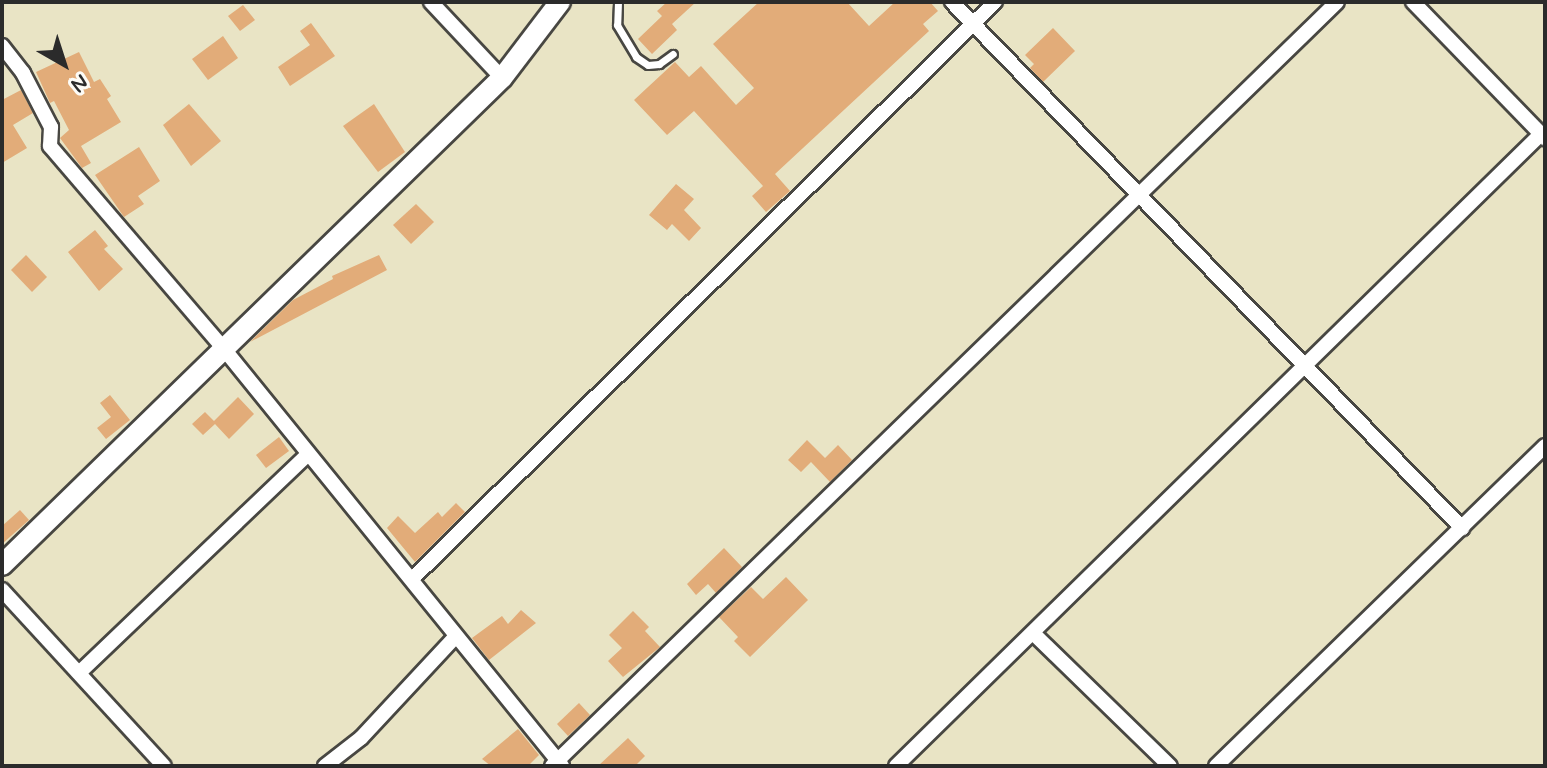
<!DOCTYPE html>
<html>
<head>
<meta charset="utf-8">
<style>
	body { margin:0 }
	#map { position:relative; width:1547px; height:768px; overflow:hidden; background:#e9e4c5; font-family:Mynerve,sans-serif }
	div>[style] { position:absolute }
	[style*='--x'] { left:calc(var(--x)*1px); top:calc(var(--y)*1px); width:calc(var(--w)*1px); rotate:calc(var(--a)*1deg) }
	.building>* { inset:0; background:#e2ac79 }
	.roads { filter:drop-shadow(2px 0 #484742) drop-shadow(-2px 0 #484742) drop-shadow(0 2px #484742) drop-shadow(0 -2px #484742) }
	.lane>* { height:7px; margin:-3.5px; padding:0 3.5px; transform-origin:3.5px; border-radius:3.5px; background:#fff }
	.street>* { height:14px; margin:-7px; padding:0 7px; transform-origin:7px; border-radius:7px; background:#fff }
	.secondary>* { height:20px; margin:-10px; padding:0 10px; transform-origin:10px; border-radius:10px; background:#fff }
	span { translate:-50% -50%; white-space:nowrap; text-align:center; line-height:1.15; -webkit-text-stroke:6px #fdfcf7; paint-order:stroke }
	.frame { position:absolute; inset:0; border:4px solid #2b2b2b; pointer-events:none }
	.north { position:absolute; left:24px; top:24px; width:80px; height:80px; -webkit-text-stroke:6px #fdfcf7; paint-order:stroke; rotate:141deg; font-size:22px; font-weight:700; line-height:32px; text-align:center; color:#2b2b2b }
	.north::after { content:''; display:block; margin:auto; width:28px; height:36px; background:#2b2b2b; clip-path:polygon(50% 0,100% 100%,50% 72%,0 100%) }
</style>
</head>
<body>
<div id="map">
	<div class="building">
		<i style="clip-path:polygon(667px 2px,696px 2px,672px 24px,677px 30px,652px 54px,638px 39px,662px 16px,657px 11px)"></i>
		<i style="clip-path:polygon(759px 2px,847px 2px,869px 26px,895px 2px,930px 2px,938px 11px,923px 24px,929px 31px,775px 174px,790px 191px,766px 212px,752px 196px,763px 186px,694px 111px,667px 135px,634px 100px,675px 62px,689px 77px,701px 66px,736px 105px,754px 88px,713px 44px)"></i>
		<i style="clip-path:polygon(243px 5px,255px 20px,240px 31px,228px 16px)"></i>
		<i style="clip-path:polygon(311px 23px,335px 56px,290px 86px,278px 67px,310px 45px,300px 31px)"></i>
		<i style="clip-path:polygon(1053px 28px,1075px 51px,1043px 82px,1030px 68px,1034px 64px,1025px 55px)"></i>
		<i style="clip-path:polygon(223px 36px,238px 58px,208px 80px,192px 59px)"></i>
		<i style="clip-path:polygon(79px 52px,94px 82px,100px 79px,111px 96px,107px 99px,121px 122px,81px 146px,91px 163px,82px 168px,60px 138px,69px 130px,54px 101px,50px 103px,36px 72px)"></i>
		<i style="clip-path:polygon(21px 90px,33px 113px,13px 125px,27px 148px,2px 163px,2px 100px)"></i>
		<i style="clip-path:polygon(189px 104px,221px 141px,191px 166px,163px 125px)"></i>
		<i style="clip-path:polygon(374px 104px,405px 152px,378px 172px,343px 126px)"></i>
		<i style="clip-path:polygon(139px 147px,160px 181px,138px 196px,144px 204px,124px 217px,95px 175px)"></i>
		<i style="clip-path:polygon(676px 184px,694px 199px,684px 210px,701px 228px,689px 241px,672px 224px,667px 230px,649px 215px)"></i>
		<i style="clip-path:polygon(416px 204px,434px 222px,411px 244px,393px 225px)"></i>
		<i style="clip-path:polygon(95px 230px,108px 246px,104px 249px,123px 269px,99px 291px,68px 252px)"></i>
		<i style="clip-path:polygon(26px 255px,47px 277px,32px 292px,11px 270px)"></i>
		<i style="clip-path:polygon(379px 255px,387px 270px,250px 342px,293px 300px,333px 279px,332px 276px)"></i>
		<i style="clip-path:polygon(110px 395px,130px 420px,106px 439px,97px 428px,111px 417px,100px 403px)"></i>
		<i style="clip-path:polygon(238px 397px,254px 414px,229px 439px,215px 424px,203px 435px,192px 424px,205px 412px,214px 421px)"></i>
		<i style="clip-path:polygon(279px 437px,289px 451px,266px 468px,256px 455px)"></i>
		<i style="clip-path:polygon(807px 440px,825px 458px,838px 445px,852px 460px,830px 482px,811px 462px,801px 472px,788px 460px)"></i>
		<i style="clip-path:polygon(456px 503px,465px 512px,415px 562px,387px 528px,398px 516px,415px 533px,438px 512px,442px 517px)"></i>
		<i style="clip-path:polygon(20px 510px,29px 520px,2px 544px,2px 526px)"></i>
		<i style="clip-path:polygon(724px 548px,742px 567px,716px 593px,708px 584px,696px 595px,687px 584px)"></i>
		<i style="clip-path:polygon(786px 577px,808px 600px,750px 657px,734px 641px,738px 637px,719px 617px,751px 587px,763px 599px)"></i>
		<i style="clip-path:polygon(521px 610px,536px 623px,489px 660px,472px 638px,502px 616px,508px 624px)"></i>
		<i style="clip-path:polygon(633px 611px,649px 627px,645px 631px,660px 647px,623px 677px,608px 661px,622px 648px,609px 635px)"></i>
		<i style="clip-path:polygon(579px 703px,590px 715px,568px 736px,557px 724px)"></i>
		<i style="clip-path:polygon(518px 729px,539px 755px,528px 766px,491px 766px,482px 759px)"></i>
		<i style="clip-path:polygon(628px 738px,645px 756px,635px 766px,598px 766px)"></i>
	</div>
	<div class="roads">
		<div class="lane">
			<i style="--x:618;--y:2;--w:23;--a:92"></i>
			<i style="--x:617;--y:25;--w:37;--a:59"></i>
			<i style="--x:636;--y:57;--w:14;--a:34"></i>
			<i style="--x:648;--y:65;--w:11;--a:-5"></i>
			<i style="--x:659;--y:64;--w:17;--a:-36"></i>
		</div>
		<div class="street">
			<i style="--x:431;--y:2;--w:104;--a:46.9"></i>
			<i style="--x:952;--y:2;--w:733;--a:45.88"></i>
			<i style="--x:1413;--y:2;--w:190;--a:45.9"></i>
			<i style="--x:2;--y:46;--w:34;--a:52"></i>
			<i style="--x:23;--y:73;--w:61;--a:62.6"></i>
			<i style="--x:51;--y:127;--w:19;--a:93"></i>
			<i style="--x:50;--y:146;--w:267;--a:49.4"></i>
			<i style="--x:224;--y:349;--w:537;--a:50.97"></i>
			<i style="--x:412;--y:579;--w:820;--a:-44.7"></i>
			<i style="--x:2;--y:590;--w:239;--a:47.4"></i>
			<i style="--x:1033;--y:633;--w:191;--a:44.2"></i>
			<i style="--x:79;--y:673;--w:317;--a:-43.7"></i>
			<i style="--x:325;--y:766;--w:46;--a:-37.9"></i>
			<i style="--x:361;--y:738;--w:139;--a:-47"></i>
			<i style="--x:552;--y:766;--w:1095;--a:-44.22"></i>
			<i style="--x:896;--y:766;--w:903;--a:-44.42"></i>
			<i style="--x:1216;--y:766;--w:459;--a:-44.2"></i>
		</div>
		<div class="secondary">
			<i style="--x:2;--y:565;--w:698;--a:-44.25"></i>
			<i style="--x:502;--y:78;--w:96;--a:-52.7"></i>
		</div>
	</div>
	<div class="frame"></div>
	<div class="north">N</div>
</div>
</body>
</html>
